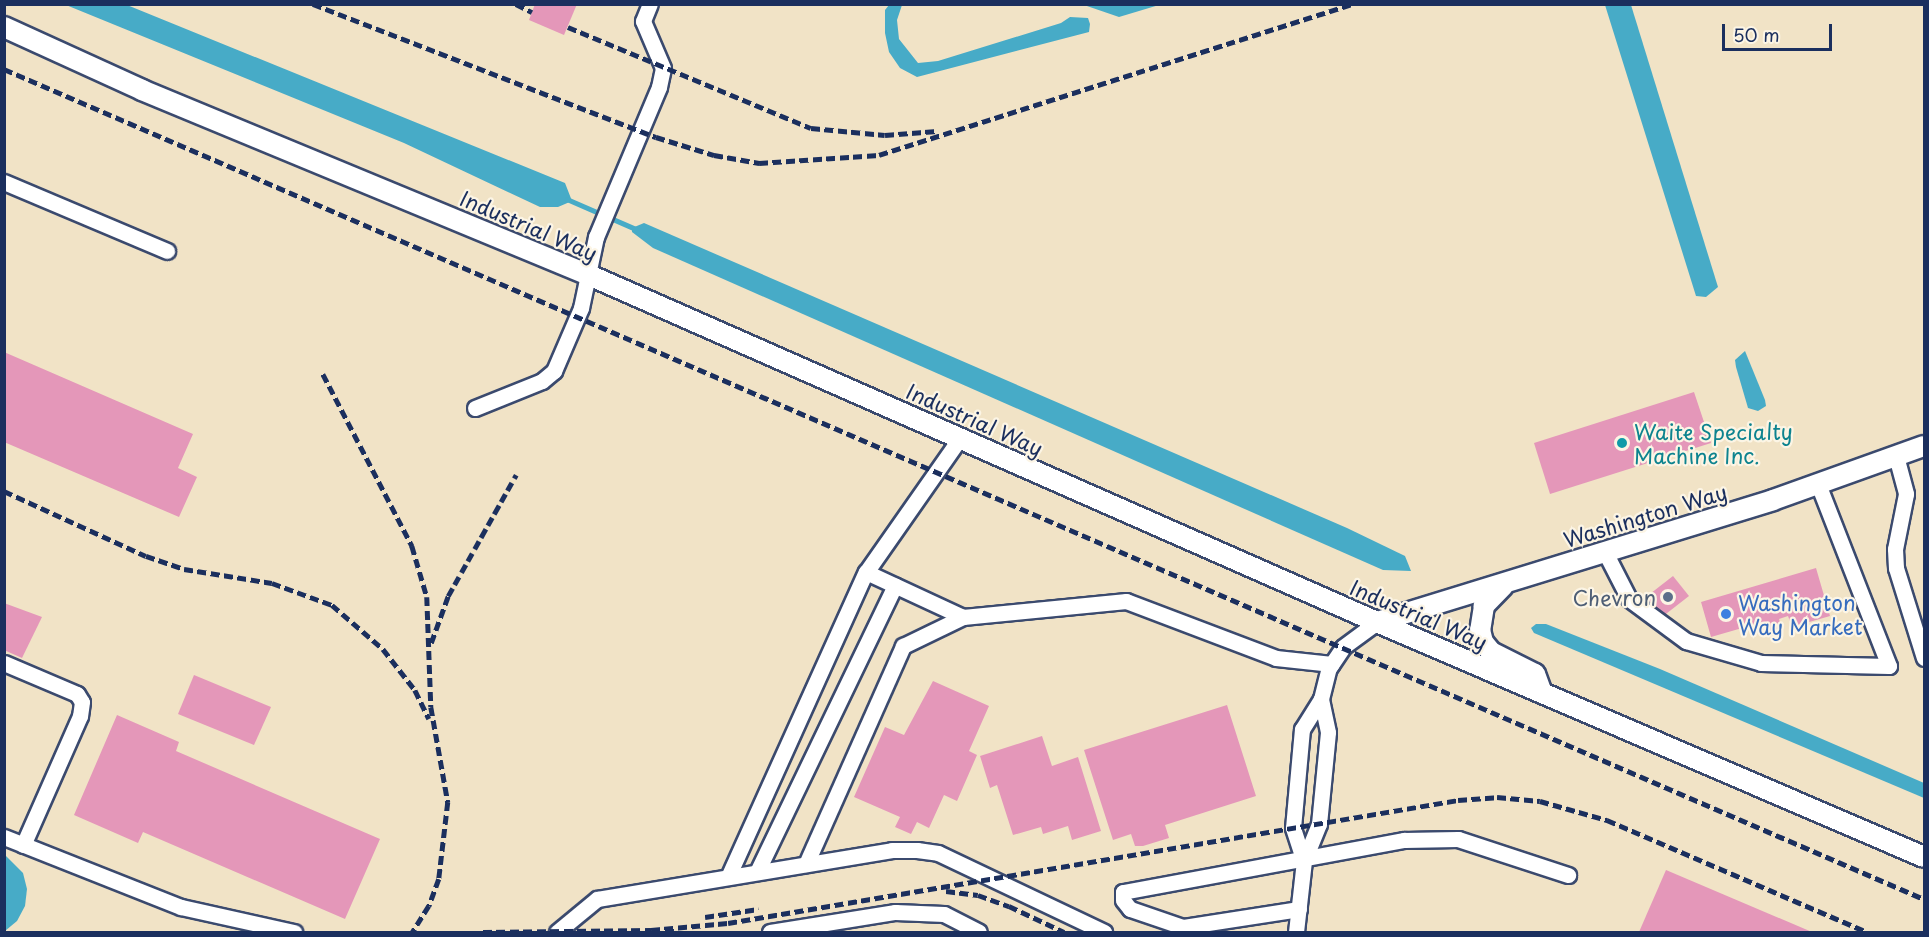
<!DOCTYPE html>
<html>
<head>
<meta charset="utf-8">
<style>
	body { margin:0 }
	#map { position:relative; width:1929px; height:937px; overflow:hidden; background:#f1e3c6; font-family:"Playpen Sans",sans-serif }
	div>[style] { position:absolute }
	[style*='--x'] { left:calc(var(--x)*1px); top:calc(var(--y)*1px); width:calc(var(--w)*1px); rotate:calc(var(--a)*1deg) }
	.water>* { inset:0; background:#47abc7 }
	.stream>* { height:4.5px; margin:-2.25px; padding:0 2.25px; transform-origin:2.25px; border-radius:2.25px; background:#47abc7 }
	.building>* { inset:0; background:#e497b9 }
	.roads { filter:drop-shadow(2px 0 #3b4a6e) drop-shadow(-2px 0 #3b4a6e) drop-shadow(0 2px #3b4a6e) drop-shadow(0 -2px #3b4a6e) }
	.minor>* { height:15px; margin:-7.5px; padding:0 7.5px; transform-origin:7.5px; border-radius:7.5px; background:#fff }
	.major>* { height:20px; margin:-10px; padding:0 10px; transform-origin:10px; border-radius:10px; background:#fff }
	.rail>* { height:4.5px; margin-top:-2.25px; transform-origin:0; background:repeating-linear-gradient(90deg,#1b2f5e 0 9px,transparent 0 13.5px) }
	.dots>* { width:16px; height:16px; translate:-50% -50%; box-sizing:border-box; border:3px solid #fcf5e5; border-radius:50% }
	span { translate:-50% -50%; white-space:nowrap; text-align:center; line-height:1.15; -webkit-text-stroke:4.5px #fcf5e5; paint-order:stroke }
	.street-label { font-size:21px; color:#1b2f5e }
	.culture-label { font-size:21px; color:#0d838f }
	.left { translate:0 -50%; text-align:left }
	.service-label { font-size:21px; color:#4e5e75 }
	.right { translate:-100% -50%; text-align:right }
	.shop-label { font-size:21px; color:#366cbe }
	.frame { position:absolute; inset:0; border:6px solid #1b2f5e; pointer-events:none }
	.scale { position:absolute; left:1722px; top:24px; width:110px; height:27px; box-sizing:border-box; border:3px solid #1b2f5e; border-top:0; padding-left:8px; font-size:18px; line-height:21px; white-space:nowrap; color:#1b2f5e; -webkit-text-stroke:4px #fcf5e5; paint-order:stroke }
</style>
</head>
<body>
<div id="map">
	<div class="water">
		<i style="clip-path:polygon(66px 5px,127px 5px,565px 183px,572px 201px,558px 207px,540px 207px,404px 143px)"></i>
		<i style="clip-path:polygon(889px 5px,902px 5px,897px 20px,899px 39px,918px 63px,938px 61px,1061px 23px,1070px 17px,1088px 18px,1090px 24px,1089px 32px,917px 77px,900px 68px,889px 52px,885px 33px,885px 10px)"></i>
		<i style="clip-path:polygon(1084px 5px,1159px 5px,1119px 17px)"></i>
		<i style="clip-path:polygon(1605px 5px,1631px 5px,1718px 287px,1706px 297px,1696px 296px)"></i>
		<i style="clip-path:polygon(644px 223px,1347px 528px,1405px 556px,1411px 571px,1383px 570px,653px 248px,632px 232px,632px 228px)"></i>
		<i style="clip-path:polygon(1745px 351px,1765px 400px,1766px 406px,1758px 411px,1748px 408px,1736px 367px,1735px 360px)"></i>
		<i style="clip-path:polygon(1536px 624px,1546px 624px,1660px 669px,1924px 783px,1924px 798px,1534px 633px,1531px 628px)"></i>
		<i style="clip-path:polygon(5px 855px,23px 873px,27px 889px,25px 906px,17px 921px,5px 931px)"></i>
	</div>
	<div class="stream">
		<i style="--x:567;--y:199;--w:75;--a:23.5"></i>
	</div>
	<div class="building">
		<i style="clip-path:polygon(535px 4px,577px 4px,564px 35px,529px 20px)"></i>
		<i style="clip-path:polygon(4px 352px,193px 434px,178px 468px,197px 477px,179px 517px,4px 442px)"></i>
		<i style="clip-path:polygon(1694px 392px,1711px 443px,1550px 494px,1534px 443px)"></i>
		<i style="clip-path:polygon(1816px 568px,1830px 616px,1792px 627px,1788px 616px,1779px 619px,1782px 628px,1759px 635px,1756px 624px,1711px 637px,1701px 602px)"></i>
		<i style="clip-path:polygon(1673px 576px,1689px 596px,1662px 617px,1646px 597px)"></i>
		<i style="clip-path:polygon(4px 603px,42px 617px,22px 658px,4px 650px)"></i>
		<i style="clip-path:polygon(194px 675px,271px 707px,254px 745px,178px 714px)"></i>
		<i style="clip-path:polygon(933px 681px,989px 706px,969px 751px,977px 755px,957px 801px,944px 795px,929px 828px,917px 822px,911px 834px,895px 827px,900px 817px,854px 797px,885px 727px,904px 735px)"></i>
		<i style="clip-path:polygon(1227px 705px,1256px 796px,1165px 825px,1169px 838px,1143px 846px,1135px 846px,1131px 834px,1113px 840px,1084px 750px)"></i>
		<i style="clip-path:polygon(117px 715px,179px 742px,176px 751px,380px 839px,345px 919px,143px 832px,138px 843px,74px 815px)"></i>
		<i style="clip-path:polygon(1042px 736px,1052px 766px,1078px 757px,1101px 831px,1072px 840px,1068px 826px,1043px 834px,1041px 827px,1013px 835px,997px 785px,990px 788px,980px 756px)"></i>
		<i style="clip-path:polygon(1666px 870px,1812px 932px,1639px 932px)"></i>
	</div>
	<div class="roads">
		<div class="minor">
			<i style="--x:4;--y:182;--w:177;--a:22.9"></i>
			<i style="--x:475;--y:408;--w:72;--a:-21.9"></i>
			<i style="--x:542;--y:381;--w:16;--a:-40"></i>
			<i style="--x:554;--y:371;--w:69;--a:-66.8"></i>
			<i style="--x:581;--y:308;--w:73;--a:-78.1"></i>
			<i style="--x:596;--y:237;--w:163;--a:-67.2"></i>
			<i style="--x:659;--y:87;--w:19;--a:-78"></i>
			<i style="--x:663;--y:68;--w:51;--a:-113.1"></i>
			<i style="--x:643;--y:21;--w:18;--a:-68"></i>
			<i style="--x:960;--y:438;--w:164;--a:125"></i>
			<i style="--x:866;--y:572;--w:107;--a:24.9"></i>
			<i style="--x:963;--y:617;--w:164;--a:-5.6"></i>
			<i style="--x:1126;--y:601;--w:160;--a:20.8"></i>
			<i style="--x:1276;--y:658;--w:56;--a:6.1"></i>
			<i style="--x:1896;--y:456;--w:39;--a:75"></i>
			<i style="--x:1906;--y:494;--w:56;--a:101.3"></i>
			<i style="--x:1895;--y:549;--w:19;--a:87"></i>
			<i style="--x:1896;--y:568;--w:94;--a:72.7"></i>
			<i style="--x:1605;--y:552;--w:53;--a:62.9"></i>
			<i style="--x:1629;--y:599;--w:71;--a:36.4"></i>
			<i style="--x:1686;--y:641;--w:78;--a:16.3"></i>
			<i style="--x:1761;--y:663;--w:128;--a:1.3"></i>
			<i style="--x:1889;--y:666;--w:195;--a:-111.3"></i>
			<i style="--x:4;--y:663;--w:79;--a:23"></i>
			<i style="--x:77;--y:694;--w:9;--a:58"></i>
			<i style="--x:82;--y:702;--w:14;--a:98"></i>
			<i style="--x:80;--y:716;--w:141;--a:113.8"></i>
			<i style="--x:1321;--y:699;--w:32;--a:-76"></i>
			<i style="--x:1329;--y:668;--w:25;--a:-56"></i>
			<i style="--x:1343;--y:647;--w:42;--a:-36.3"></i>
			<i style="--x:4;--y:837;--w:190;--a:21.6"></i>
			<i style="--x:181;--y:907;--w:116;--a:12.5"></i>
			<i style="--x:806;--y:864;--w:239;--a:-66"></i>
			<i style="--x:903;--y:646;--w:67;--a:-25.8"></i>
			<i style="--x:757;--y:872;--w:318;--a:-64.3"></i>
			<i style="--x:728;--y:877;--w:335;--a:-65.7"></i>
			<i style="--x:1299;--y:909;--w:117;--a:171.2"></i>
			<i style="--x:1183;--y:927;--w:56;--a:-161.2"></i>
			<i style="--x:1130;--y:909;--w:11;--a:-128"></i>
			<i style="--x:1123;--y:900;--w:8;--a:-90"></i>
			<i style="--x:1123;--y:892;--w:286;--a:-10.5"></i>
			<i style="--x:1404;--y:840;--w:54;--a:-1.1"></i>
			<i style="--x:1458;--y:839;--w:116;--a:18.1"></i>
			<i style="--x:557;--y:932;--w:52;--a:-39.5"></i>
			<i style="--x:597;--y:899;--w:299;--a:-9.4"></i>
			<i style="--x:892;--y:850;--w:25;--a:0"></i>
			<i style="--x:917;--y:850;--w:21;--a:8"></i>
			<i style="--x:938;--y:853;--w:184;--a:25.4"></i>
			<i style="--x:770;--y:932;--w:127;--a:-9.1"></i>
			<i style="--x:895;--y:912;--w:49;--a:2.3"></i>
			<i style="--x:944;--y:914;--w:39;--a:27"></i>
			<i style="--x:1296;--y:932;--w:71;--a:-83.6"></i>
			<i style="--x:1304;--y:861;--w:40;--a:-68"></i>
			<i style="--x:1319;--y:824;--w:92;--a:-84.4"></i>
			<i style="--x:1328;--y:732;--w:34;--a:-102"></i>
			<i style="--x:1321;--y:699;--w:36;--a:122"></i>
			<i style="--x:1302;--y:729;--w:99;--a:95.2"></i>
			<i style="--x:1293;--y:828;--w:35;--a:72"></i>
		</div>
		<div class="major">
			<i style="--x:4;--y:27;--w:152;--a:24.5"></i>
			<i style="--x:142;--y:90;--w:484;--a:22.5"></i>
			<i style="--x:589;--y:275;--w:861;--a:23.77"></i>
			<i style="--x:1377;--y:622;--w:595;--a:23.25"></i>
			<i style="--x:1503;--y:586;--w:28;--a:134"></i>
			<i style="--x:1484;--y:606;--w:24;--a:99"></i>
			<i style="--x:1480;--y:630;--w:12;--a:76"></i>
			<i style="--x:1483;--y:642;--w:13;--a:51"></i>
			<i style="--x:1491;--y:652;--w:49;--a:26.6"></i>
			<i style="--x:1535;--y:674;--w:20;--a:70"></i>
			<i style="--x:1377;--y:622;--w:414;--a:-17.1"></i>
			<i style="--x:1773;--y:500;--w:160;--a:-19.7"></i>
		</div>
	</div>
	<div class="rail">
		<i style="--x:313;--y:4;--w:368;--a:21.2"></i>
		<i style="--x:656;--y:137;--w:61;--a:17.2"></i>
		<i style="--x:714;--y:155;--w:46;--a:10.1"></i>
		<i style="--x:759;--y:163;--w:120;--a:-3.8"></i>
		<i style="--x:879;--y:155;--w:497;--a:-17.7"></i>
		<i style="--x:516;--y:4;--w:18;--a:27"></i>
		<i style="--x:568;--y:27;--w:263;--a:22.6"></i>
		<i style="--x:811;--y:128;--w:74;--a:5.4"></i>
		<i style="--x:885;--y:135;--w:52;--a:-4.4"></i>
		<i style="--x:4;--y:69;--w:2092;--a:23.38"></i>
		<i style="--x:323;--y:374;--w:194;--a:62.6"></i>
		<i style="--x:412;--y:546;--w:53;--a:73.6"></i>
		<i style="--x:427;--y:597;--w:110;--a:87.9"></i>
		<i style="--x:431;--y:707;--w:97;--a:79.9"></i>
		<i style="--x:448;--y:802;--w:78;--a:96.7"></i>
		<i style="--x:439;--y:879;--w:29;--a:110"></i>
		<i style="--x:429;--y:906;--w:31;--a:122"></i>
		<i style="--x:4;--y:491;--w:156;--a:24.6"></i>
		<i style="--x:146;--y:556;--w:40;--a:18.9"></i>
		<i style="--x:184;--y:569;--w:89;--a:9"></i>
		<i style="--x:272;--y:583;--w:64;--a:20.1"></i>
		<i style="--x:332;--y:605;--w:67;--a:40.8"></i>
		<i style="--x:383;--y:649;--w:52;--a:52"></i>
		<i style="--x:415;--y:690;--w:32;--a:64"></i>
		<i style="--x:431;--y:643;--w:50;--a:-70.1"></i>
		<i style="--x:448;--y:596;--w:139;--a:-60.7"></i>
		<i style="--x:946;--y:891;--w:32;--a:7"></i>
		<i style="--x:978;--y:895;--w:33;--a:20"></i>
		<i style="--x:1009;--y:906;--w:61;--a:25.3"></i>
		<i style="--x:705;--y:917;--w:54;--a:-8.6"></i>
		<i style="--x:483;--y:932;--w:168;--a:-0.7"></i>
		<i style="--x:651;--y:930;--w:77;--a:-5.2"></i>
		<i style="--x:728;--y:923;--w:740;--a:-9.56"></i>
		<i style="--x:1458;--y:800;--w:39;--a:-4"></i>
		<i style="--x:1497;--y:797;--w:43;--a:5.3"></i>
		<i style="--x:1540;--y:801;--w:70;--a:15.8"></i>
		<i style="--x:1607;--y:820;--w:283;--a:23.3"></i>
	</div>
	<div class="dots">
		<i style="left:1622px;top:443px;background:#0f9aa8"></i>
		<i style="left:1668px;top:597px;background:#5c6f8a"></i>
		<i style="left:1726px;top:614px;background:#3f7fe0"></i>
	</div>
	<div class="street-label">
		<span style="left:529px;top:225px;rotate:23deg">Industrial Way</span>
		<span style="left:975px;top:419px;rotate:24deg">Industrial Way</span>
		<span style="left:1645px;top:515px;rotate:-17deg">Washington Way</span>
		<span style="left:1419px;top:614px;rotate:23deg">Industrial Way</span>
	</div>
	<div class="culture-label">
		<span class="left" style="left:1634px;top:443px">Waite Specialty<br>Machine Inc.</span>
	</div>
	<div class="service-label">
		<span class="right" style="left:1656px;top:597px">Chevron</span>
	</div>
	<div class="shop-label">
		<span class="left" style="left:1738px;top:614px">Washington<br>Way Market</span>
	</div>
	<div class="frame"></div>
	<div class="scale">50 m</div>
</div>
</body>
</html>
